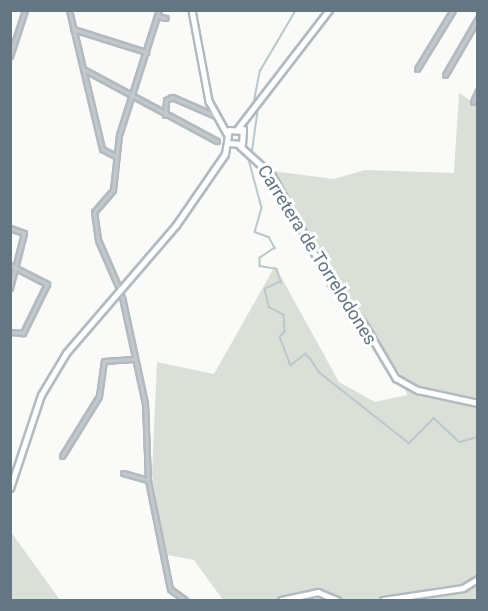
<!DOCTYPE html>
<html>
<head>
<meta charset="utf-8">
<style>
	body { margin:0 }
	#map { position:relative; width:488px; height:611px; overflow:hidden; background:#fafaf8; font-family:Roboto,sans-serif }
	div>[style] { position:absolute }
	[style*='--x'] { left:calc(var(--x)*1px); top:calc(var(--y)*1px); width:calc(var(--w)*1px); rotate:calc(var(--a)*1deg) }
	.green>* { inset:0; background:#dadfd7 }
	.stream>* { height:1.5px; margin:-0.75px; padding:0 0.75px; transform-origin:0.75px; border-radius:0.75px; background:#bbc7cb }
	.roads { filter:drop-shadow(2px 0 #b3babf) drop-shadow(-2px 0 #b3babf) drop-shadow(0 2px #b3babf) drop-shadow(0 -2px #b3babf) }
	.street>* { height:3px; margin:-1.5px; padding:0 1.5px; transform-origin:1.5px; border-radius:1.5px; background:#c3c8cc }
	.secondary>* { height:4.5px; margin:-2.25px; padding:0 2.25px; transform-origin:2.25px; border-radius:2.25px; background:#fff }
	.primary>* { height:5px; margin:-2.5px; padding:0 2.5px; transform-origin:2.5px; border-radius:2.5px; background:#fff }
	span { translate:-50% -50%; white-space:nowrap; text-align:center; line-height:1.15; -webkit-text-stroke:6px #fff; paint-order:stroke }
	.street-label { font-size:18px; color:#657683 }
	.frame { position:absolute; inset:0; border:12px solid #657683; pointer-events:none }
</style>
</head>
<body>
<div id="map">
	<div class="green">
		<i style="clip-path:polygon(459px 93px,477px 105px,477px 600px,223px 600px,194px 560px,167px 555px,152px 475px,157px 362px,214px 374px,275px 266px,339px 382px,375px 402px,407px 395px,401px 375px,335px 285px,272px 171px,334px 179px,365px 170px,454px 173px)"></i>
		<i style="clip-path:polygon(10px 532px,11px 532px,60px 600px,11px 600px)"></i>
	</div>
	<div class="stream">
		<i style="--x:254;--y:101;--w:31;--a:-79"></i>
		<i style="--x:260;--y:71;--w:71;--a:-59.5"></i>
		<i style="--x:252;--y:151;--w:43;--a:-82.1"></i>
		<i style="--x:248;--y:156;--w:54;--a:74.9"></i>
		<i style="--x:262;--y:208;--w:25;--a:106"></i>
		<i style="--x:255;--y:232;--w:15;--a:20"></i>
		<i style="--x:269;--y:237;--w:13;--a:61"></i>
		<i style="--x:275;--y:248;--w:18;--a:146"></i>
		<i style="--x:260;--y:258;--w:8;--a:90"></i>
		<i style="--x:260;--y:266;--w:17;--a:10"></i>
		<i style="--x:277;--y:269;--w:14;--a:73"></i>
		<i style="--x:281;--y:282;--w:17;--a:156"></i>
		<i style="--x:265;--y:289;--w:18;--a:77"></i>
		<i style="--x:269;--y:307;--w:17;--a:28"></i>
		<i style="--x:284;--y:315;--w:17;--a:87"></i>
		<i style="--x:285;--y:332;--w:7;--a:135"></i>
		<i style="--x:280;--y:337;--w:30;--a:69"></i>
		<i style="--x:291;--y:365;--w:18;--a:-38"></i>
		<i style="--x:305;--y:354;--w:6;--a:39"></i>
		<i style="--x:310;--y:358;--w:17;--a:57"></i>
		<i style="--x:319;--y:372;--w:115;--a:38.3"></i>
		<i style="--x:409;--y:443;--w:35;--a:-45"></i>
		<i style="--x:434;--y:418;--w:35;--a:43"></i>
		<i style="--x:460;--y:442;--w:19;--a:-16"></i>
	</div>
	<div class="roads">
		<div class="street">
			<i style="--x:69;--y:10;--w:143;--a:76.6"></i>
			<i style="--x:102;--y:149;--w:15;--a:28"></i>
			<i style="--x:157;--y:16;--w:9;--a:13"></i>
			<i style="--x:73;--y:29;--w:77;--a:17.5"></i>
			<i style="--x:10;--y:56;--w:48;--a:-71.9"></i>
			<i style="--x:417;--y:69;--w:69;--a:-58.6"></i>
			<i style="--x:85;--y:70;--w:150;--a:28.3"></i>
			<i style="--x:445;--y:75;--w:66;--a:-59.9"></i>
			<i style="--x:473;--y:102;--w:12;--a:-66"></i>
			<i style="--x:165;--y:115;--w:15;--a:-86"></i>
			<i style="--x:166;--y:100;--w:7;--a:-27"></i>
			<i style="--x:172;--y:97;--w:48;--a:23.4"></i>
			<i style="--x:10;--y:228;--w:15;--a:20"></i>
			<i style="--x:24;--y:233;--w:57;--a:104.3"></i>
			<i style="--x:10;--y:265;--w:42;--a:27.2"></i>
			<i style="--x:47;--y:284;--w:55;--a:116.1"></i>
			<i style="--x:23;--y:333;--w:13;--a:-176"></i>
			<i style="--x:118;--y:286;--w:50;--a:-113.5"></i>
			<i style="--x:98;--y:240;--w:28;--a:-98"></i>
			<i style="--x:94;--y:212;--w:29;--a:-49"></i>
			<i style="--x:113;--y:190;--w:55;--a:-83.8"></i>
			<i style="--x:119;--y:135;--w:131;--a:-72.3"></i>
			<i style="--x:122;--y:297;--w:108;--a:77.8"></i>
			<i style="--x:145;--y:403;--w:77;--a:87.8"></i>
			<i style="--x:148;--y:480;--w:111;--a:78.6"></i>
			<i style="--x:170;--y:589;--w:19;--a:36"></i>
			<i style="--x:62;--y:456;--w:70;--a:-58.3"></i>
			<i style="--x:99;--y:396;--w:35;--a:-82"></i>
			<i style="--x:104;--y:361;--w:29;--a:-4"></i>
			<i style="--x:123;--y:473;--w:26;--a:16"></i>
		</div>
		<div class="secondary">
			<i style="--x:192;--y:10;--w:93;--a:79.4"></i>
			<i style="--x:209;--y:101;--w:37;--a:61"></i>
			<i style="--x:240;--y:146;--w:43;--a:42.2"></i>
			<i style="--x:272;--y:175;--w:125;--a:61.4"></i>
			<i style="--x:332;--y:285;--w:50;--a:50.6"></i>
			<i style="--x:364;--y:324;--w:63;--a:59.3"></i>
			<i style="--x:396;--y:378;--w:25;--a:29"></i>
			<i style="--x:418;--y:390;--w:61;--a:12.2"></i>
			<i style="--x:281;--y:600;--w:38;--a:-12"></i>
			<i style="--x:318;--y:592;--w:21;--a:23"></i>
			<i style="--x:383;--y:600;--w:81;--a:-8.5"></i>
			<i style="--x:463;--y:588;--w:17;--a:-31"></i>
		</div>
		<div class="primary">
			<i style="--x:238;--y:128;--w:149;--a:-52.4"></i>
			<i style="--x:228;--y:143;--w:14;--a:4"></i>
			<i style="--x:242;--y:144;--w:15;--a:-86"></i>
			<i style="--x:10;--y:488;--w:98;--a:-71.6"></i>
			<i style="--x:41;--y:395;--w:49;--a:-59.2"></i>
			<i style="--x:66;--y:353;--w:169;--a:-49.3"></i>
			<i style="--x:176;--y:225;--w:86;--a:-55.4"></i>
			<i style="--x:225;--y:154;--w:24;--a:-81"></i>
			<i style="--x:229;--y:130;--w:14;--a:4"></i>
		</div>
	</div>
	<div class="street-label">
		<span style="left:317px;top:255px;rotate:58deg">Carretera de Torrelodones</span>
	</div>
	<div class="frame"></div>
</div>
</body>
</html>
